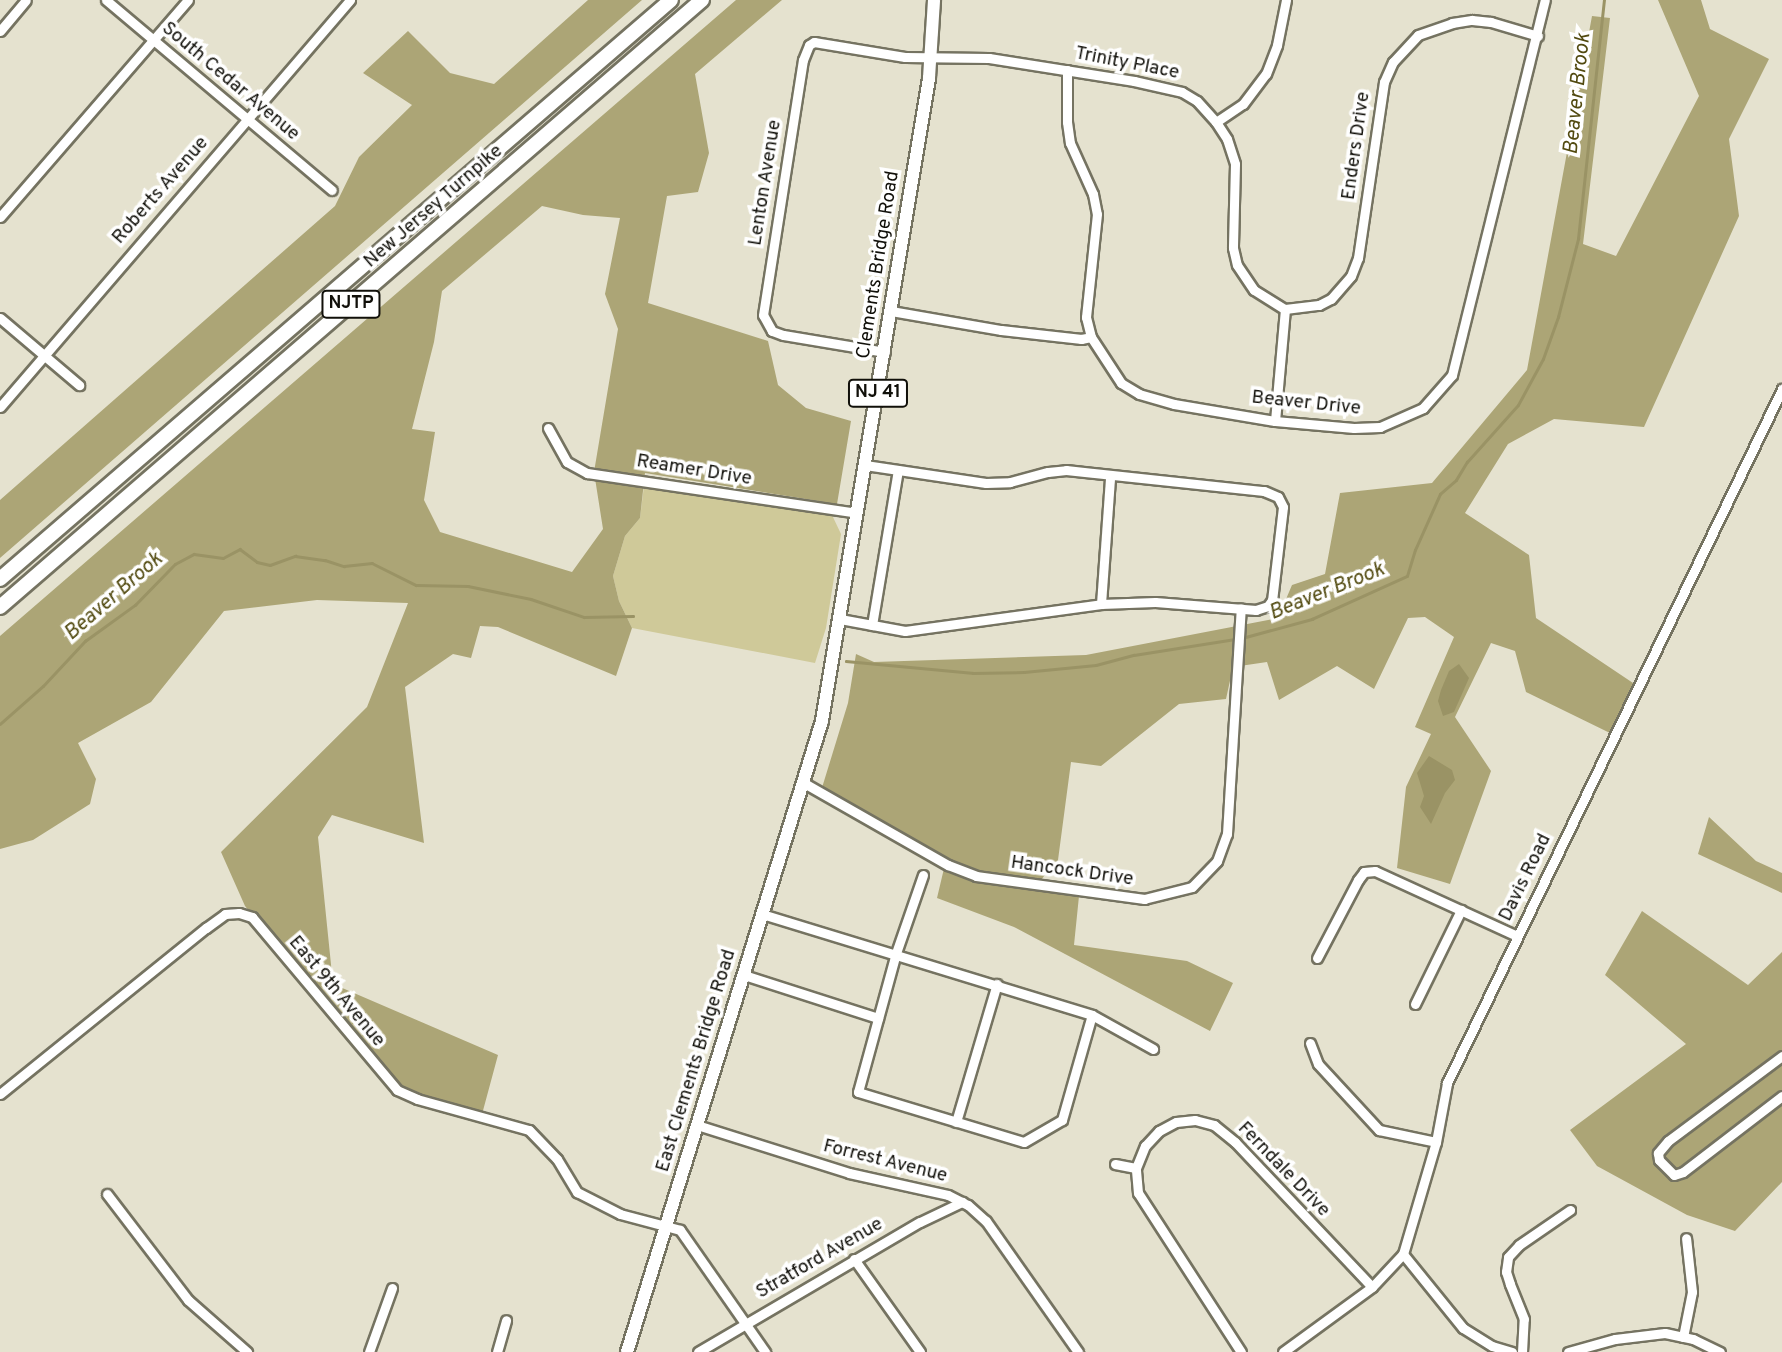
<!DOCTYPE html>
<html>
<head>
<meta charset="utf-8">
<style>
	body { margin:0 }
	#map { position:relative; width:1782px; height:1352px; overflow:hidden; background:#e5e2cf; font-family:Overpass,sans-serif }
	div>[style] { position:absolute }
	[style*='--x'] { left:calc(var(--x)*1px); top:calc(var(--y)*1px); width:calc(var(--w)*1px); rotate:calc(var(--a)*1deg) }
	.green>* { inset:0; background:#cfc999 }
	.forest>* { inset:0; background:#aca576 }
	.water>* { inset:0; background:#9a9365 }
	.stream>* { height:2.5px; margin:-1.25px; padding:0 1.25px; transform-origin:1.25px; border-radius:1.25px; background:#9a9365 }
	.roads { filter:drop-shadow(2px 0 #757361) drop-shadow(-2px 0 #757361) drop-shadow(0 2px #757361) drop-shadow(0 -2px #757361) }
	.minor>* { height:9px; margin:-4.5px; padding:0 4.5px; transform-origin:4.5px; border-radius:4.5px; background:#fff }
	.major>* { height:12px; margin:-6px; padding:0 6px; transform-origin:6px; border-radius:6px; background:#fff }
	.highway>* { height:14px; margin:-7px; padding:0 7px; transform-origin:7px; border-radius:7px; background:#fff }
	span { translate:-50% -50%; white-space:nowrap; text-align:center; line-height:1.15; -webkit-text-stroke:7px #fff; paint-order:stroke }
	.shield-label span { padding:2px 5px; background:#fff; border:2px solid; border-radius:5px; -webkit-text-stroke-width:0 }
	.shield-label { font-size:18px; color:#11100a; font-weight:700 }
	.street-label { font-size:19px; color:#11100a }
	.water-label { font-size:21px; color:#524a10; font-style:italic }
</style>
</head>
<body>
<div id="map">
	<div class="green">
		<i style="clip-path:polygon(644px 486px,832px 515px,841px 534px,826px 628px,815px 663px,632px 628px,619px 601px,613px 576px,625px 536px,640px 518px)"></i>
	</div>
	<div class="forest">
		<i style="clip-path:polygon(588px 0,642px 0,0 558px,0 500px,335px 206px,359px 157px,412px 105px,363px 73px,408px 31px,450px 73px,494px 84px)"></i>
		<i style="clip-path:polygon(evenodd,736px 0,782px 0,695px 74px,709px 153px,698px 192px,667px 196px,648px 303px,768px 341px,778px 385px,806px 408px,851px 421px,837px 504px,645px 473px,640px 518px,625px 536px,613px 576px,619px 601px,632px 628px,616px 676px,498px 627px,480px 626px,471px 658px,453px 654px,405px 687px,424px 843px,332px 815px,318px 837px,333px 984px,498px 1055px,481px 1118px,385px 1081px,245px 906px,221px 852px,367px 707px,408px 603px,317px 600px,224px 611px,151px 702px,78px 743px,96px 779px,90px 804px,33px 840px,0 849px,0 636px,736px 0,542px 206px,583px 215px,620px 218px,605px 294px,618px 329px,594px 472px,603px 529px,572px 572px,440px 532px,424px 500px,435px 432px,412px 429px,434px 342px,442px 291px,542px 206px)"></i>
		<i style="clip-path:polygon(1658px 0,1701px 0,1710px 29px,1769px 59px,1729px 139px,1739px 216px,1644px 427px,1554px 419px,1508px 444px,1465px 513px,1529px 555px,1536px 618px,1636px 685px,1612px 734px,1526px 692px,1515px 651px,1491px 643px,1455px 717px,1491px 771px,1450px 884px,1397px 868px,1406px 787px,1431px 734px,1415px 727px,1454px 637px,1425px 617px,1408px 618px,1374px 689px,1337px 666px,1279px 700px,1267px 662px,1233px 667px,1226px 699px,1179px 704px,1101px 766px,1071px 762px,1058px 860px,1034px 888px,1079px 896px,1074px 945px,1187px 961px,1233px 983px,1210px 1031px,1014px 927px,937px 898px,946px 860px,821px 791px,848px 703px,856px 654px,874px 662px,1086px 655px,1278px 618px,1292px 585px,1325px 574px,1340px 493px,1432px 483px,1527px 370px,1592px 16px,1610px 18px,1583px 244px,1616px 256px,1699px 96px)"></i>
		<i style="clip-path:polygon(1709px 817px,1756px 861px,1782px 873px,1782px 893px,1698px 854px)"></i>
		<i style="clip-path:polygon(1642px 911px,1748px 985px,1782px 952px,1782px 1182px,1735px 1231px,1687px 1215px,1597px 1166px,1570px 1130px,1686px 1044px,1605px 975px)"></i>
	</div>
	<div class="water">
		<i style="clip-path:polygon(1459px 664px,1469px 678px,1454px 712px,1443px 716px,1438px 701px,1441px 690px,1449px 671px)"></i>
		<i style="clip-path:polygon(1429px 756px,1452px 770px,1455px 780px,1445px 793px,1431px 824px,1420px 807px,1424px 796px,1417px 773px)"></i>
	</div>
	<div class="stream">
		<i style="--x:1242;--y:638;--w:73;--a:-15.2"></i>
		<i style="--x:1312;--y:619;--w:104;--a:-24.4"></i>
		<i style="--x:1407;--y:576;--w:27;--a:-73"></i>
		<i style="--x:1415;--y:550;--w:61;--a:-65.9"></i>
		<i style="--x:1440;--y:494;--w:21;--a:-41"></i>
		<i style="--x:1456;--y:480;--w:21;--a:-59"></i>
		<i style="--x:1467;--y:462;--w:76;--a:-48.2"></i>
		<i style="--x:1518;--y:405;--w:52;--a:-61.5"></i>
		<i style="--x:1543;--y:359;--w:45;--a:-70.3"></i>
		<i style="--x:1558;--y:317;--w:81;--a:-75.6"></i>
		<i style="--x:1578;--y:239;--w:240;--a:-83.8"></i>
		<i style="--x:846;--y:661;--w:128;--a:5.4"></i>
		<i style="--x:973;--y:673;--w:51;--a:-1.1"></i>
		<i style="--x:1024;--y:672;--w:72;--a:-5.6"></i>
		<i style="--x:1096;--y:665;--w:39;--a:-15"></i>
		<i style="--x:1134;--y:655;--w:102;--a:-9"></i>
		<i style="--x:0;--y:724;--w:57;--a:-41.5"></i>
		<i style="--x:43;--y:686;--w:62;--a:-47"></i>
		<i style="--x:85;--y:641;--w:62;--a:-35.8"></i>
		<i style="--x:135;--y:605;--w:57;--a:-45.7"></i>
		<i style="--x:175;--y:564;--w:21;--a:-28"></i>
		<i style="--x:194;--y:554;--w:29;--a:8"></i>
		<i style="--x:223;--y:558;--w:19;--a:-28"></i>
		<i style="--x:240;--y:549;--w:21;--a:37"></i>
		<i style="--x:257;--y:562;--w:13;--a:13"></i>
		<i style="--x:270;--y:565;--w:27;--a:-20"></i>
		<i style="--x:295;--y:556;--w:30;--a:8"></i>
		<i style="--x:325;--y:560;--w:20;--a:18"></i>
		<i style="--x:344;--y:566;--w:28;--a:-6"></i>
		<i style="--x:372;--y:563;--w:49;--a:26.6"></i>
		<i style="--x:416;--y:585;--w:52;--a:1.1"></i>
		<i style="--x:468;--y:586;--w:64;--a:11.7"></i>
		<i style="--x:531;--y:599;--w:56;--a:18.8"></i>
		<i style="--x:584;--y:617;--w:49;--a:-1.2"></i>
	</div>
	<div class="roads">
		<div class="minor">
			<i style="--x:106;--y:0;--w:295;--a:40.1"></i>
			<i style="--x:0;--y:31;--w:40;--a:-50"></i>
			<i style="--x:1067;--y:70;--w:52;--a:90"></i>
			<i style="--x:1067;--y:122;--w:21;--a:82"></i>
			<i style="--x:1070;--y:143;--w:56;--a:65.7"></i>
			<i style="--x:1093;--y:194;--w:20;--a:79"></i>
			<i style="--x:1097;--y:214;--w:104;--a:96.1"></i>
			<i style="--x:1086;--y:317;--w:21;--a:76"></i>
			<i style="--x:1091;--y:337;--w:55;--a:56.9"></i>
			<i style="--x:1121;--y:383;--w:21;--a:31"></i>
			<i style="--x:1139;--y:394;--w:36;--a:16"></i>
			<i style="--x:1174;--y:404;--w:102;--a:9.6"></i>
			<i style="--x:1275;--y:421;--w:79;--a:5.1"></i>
			<i style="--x:1354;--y:428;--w:26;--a:-2"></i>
			<i style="--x:1380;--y:427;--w:47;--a:-23.8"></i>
			<i style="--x:1423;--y:408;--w:44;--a:-48.7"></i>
			<i style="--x:1452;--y:375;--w:386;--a:-76.1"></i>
			<i style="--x:1216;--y:122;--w:32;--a:-34"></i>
			<i style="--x:1243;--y:104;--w:38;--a:-53"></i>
			<i style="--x:1266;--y:74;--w:31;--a:-69"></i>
			<i style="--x:1277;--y:45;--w:46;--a:-78.7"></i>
			<i style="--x:0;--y:217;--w:287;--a:-49.1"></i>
			<i style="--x:1285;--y:309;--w:34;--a:-7"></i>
			<i style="--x:1319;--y:305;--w:13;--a:-27"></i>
			<i style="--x:1331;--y:299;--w:30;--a:-49"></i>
			<i style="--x:1351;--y:276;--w:19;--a:-69"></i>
			<i style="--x:1358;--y:258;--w:178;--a:-81.6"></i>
			<i style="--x:1384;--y:82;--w:22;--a:-66"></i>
			<i style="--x:1393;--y:62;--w:37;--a:-47"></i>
			<i style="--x:1418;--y:35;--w:36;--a:-19"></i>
			<i style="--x:1452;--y:23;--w:20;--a:-9"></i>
			<i style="--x:1472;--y:20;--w:19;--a:6"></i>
			<i style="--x:1491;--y:22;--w:49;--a:16.6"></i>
			<i style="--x:891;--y:311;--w:112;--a:9.8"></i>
			<i style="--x:1001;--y:330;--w:81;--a:6.4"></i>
			<i style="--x:1081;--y:339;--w:10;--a:-11"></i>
			<i style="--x:0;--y:318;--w:104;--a:40.3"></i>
			<i style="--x:885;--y:352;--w:103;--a:-170.5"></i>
			<i style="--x:783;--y:335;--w:12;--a:-160"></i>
			<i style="--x:772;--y:331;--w:18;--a:-119"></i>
			<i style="--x:763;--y:315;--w:258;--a:-81.1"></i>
			<i style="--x:803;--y:60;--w:16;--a:-68"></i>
			<i style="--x:809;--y:45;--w:6;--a:-31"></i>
			<i style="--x:814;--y:42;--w:92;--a:9.4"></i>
			<i style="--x:905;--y:57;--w:84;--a:0.7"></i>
			<i style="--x:989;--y:58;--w:147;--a:9"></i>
			<i style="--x:1134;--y:81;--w:49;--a:12.9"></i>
			<i style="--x:1182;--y:92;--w:17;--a:31"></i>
			<i style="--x:1197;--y:101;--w:28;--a:48"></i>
			<i style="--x:1216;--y:122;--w:20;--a:57"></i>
			<i style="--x:1227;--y:139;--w:26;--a:72"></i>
			<i style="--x:1235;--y:164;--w:84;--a:91.4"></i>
			<i style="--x:1233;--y:248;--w:17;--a:77"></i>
			<i style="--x:1237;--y:265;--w:30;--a:56"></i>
			<i style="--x:1254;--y:290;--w:36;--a:32"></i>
			<i style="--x:0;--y:407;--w:537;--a:-49.31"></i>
			<i style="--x:1275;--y:421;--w:112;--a:-84.9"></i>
			<i style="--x:548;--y:428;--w:39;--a:61"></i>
			<i style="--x:567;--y:462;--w:23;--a:29"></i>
			<i style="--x:587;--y:473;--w:273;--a:8.4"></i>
			<i style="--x:865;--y:465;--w:122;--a:8.5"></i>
			<i style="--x:986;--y:483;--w:24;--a:-2"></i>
			<i style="--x:1010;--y:482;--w:39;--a:-15"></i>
			<i style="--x:1048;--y:472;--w:18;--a:-6"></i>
			<i style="--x:1066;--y:470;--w:199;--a:6.1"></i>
			<i style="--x:1264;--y:491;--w:15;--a:23"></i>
			<i style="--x:1278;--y:497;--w:11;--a:63"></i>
			<i style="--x:1283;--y:507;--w:94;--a:96.7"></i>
			<i style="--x:1272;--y:600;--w:7;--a:124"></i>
			<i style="--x:1268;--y:606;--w:13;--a:162"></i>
			<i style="--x:1256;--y:610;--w:101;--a:-175.5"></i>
			<i style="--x:1155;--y:602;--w:54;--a:177.9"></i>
			<i style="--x:840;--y:619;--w:66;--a:10.5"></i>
			<i style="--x:905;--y:631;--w:198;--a:-7.8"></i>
			<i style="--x:1101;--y:604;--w:127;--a:-85.9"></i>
			<i style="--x:872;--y:625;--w:157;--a:-80.5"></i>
			<i style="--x:804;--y:783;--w:166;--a:29.7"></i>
			<i style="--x:948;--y:865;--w:30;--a:21"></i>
			<i style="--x:976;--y:876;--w:170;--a:7.8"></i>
			<i style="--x:1144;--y:899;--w:49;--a:-14"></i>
			<i style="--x:1192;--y:887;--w:36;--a:-46"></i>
			<i style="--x:1217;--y:861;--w:29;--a:-70"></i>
			<i style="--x:1227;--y:834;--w:226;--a:-86.5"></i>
			<i style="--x:923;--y:875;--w:83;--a:109.1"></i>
			<i style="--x:896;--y:953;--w:144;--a:105.3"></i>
			<i style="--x:858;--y:1092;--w:173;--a:16.8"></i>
			<i style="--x:1024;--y:1142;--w:44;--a:-30.1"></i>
			<i style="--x:1062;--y:1120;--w:109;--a:-74.1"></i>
			<i style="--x:762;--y:914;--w:345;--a:17"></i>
			<i style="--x:1092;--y:1015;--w:70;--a:29.1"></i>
			<i style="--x:1317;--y:958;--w:88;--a:-62.3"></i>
			<i style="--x:1358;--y:880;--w:10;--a:-53"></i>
			<i style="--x:1364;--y:872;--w:11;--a:-5"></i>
			<i style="--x:1375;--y:871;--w:156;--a:24.6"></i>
			<i style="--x:744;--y:975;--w:141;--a:17.8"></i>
			<i style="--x:1415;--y:1004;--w:105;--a:-63.9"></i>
			<i style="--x:1310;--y:1043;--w:22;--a:69"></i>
			<i style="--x:1318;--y:1064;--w:90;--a:47.3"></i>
			<i style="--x:1379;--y:1130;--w:58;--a:11.9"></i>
			<i style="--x:1782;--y:1056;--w:142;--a:143.3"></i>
			<i style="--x:1668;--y:1141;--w:16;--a:130"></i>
			<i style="--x:1658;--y:1153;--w:7;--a:82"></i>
			<i style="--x:1659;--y:1160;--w:21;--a:45"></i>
			<i style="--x:1674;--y:1175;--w:9;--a:-18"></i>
			<i style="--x:1683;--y:1172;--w:125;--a:-37.5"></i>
			<i style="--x:0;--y:1094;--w:265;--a:-38.9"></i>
			<i style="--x:206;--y:928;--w:24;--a:-36"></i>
			<i style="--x:225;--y:914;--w:14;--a:-4"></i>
			<i style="--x:239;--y:913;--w:14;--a:17"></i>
			<i style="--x:252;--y:917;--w:226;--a:50"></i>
			<i style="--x:397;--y:1090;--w:22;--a:24"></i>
			<i style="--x:417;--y:1099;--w:116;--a:15.5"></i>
			<i style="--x:529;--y:1130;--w:40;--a:46"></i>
			<i style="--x:557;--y:1159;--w:39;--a:59"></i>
			<i style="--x:577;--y:1192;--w:48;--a:27.1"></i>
			<i style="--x:620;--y:1214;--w:62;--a:14.9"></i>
			<i style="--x:680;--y:1230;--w:149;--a:55.1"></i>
			<i style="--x:956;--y:1122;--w:144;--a:-73.5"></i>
			<i style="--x:697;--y:1125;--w:159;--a:17.5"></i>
			<i style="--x:849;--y:1173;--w:101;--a:12.5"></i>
			<i style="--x:948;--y:1195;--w:22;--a:27"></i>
			<i style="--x:968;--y:1205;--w:24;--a:42"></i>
			<i style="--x:986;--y:1221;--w:160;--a:54.9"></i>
			<i style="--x:1115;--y:1164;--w:21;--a:11"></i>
			<i style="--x:107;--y:1194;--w:133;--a:52.6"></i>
			<i style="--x:188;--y:1300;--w:79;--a:41.4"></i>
			<i style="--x:1403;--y:1254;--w:95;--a:51"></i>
			<i style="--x:1463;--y:1328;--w:34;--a:32"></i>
			<i style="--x:1492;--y:1346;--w:21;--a:17"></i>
			<i style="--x:854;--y:1259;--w:114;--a:54.6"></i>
			<i style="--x:1683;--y:1337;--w:46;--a:-78.7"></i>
			<i style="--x:1692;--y:1292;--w:54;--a:-96.3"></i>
			<i style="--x:369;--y:1352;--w:68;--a:-70.2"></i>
			<i style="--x:497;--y:1352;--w:33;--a:-74"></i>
			<i style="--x:698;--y:1352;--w:257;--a:-30.4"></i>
			<i style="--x:920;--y:1222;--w:47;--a:-25.5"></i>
			<i style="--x:1241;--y:1352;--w:189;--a:-122.9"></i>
			<i style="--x:1138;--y:1193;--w:25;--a:-95"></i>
			<i style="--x:1136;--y:1168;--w:24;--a:-68"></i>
			<i style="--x:1145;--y:1146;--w:21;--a:-47"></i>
			<i style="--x:1159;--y:1131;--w:19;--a:-28"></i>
			<i style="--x:1176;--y:1122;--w:19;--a:-6"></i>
			<i style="--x:1195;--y:1120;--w:20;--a:15"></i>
			<i style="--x:1214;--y:1125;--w:27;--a:39"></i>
			<i style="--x:1235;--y:1142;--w:199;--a:46.6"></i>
			<i style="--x:1283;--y:1352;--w:110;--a:-36.1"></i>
			<i style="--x:1372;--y:1287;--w:45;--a:-46.8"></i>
			<i style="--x:1403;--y:1254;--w:117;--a:-73.6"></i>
			<i style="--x:1436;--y:1142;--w:60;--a:-79.4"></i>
			<i style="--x:1447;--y:1083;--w:771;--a:-64.23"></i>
			<i style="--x:1522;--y:1352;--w:33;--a:-87"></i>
			<i style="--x:1524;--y:1319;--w:38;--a:-112"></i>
			<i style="--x:1510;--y:1284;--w:13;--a:-108"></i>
			<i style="--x:1506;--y:1272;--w:15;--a:-82"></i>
			<i style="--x:1508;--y:1257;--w:16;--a:-47"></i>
			<i style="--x:1519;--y:1245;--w:62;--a:-34.5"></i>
			<i style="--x:1568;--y:1352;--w:49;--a:-15.5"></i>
			<i style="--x:1615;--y:1339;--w:50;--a:-6.8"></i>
			<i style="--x:1665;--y:1333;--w:29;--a:12"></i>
			<i style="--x:1693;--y:1339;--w:30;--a:26"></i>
		</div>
		<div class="major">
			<i style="--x:627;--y:1352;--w:660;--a:-72.83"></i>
			<i style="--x:822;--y:721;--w:652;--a:-80.55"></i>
			<i style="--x:929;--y:78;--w:78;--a:-86.3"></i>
		</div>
		<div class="highway">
			<i style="--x:0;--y:579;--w:886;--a:-40.79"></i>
			<i style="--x:0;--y:607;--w:928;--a:-40.85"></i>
		</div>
	</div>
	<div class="shield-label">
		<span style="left:351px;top:304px">NJTP</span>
		<span style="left:878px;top:393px">NJ 41</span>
	</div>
	<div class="street-label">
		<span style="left:1127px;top:64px;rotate:11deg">Trinity Place</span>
		<span style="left:230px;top:82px;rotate:40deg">South Cedar Avenue</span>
		<span style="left:1357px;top:146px;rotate:-82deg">Enders Drive</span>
		<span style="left:766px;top:183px;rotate:-81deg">Lenton Avenue</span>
		<span style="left:161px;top:191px;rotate:-49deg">Roberts Avenue</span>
		<span style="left:434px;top:207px;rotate:-41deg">New Jersey Turnpike</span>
		<span style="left:879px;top:265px;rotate:-81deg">Clements Bridge Road</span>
		<span style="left:1306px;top:404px;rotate:6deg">Beaver Drive</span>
		<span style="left:694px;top:471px;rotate:9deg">Reamer Drive</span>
		<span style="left:1072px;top:872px;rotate:8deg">Hancock Drive</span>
		<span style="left:1526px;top:878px;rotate:-64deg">Davis Road</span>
		<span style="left:336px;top:992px;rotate:50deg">East 9th Avenue</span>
		<span style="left:697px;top:1061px;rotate:-73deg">East Clements Bridge Road</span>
		<span style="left:885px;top:1162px;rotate:14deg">Forrest Avenue</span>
		<span style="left:1283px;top:1170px;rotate:46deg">Ferndale Drive</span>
		<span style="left:820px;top:1259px;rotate:-30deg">Stratford Avenue</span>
	</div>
	<div class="water-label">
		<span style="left:1578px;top:94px;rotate:-84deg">Beaver Brook</span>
		<span style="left:1327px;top:592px;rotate:-22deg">Beaver Brook</span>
		<span style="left:114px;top:597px;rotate:-41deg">Beaver Brook</span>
	</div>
</div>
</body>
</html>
